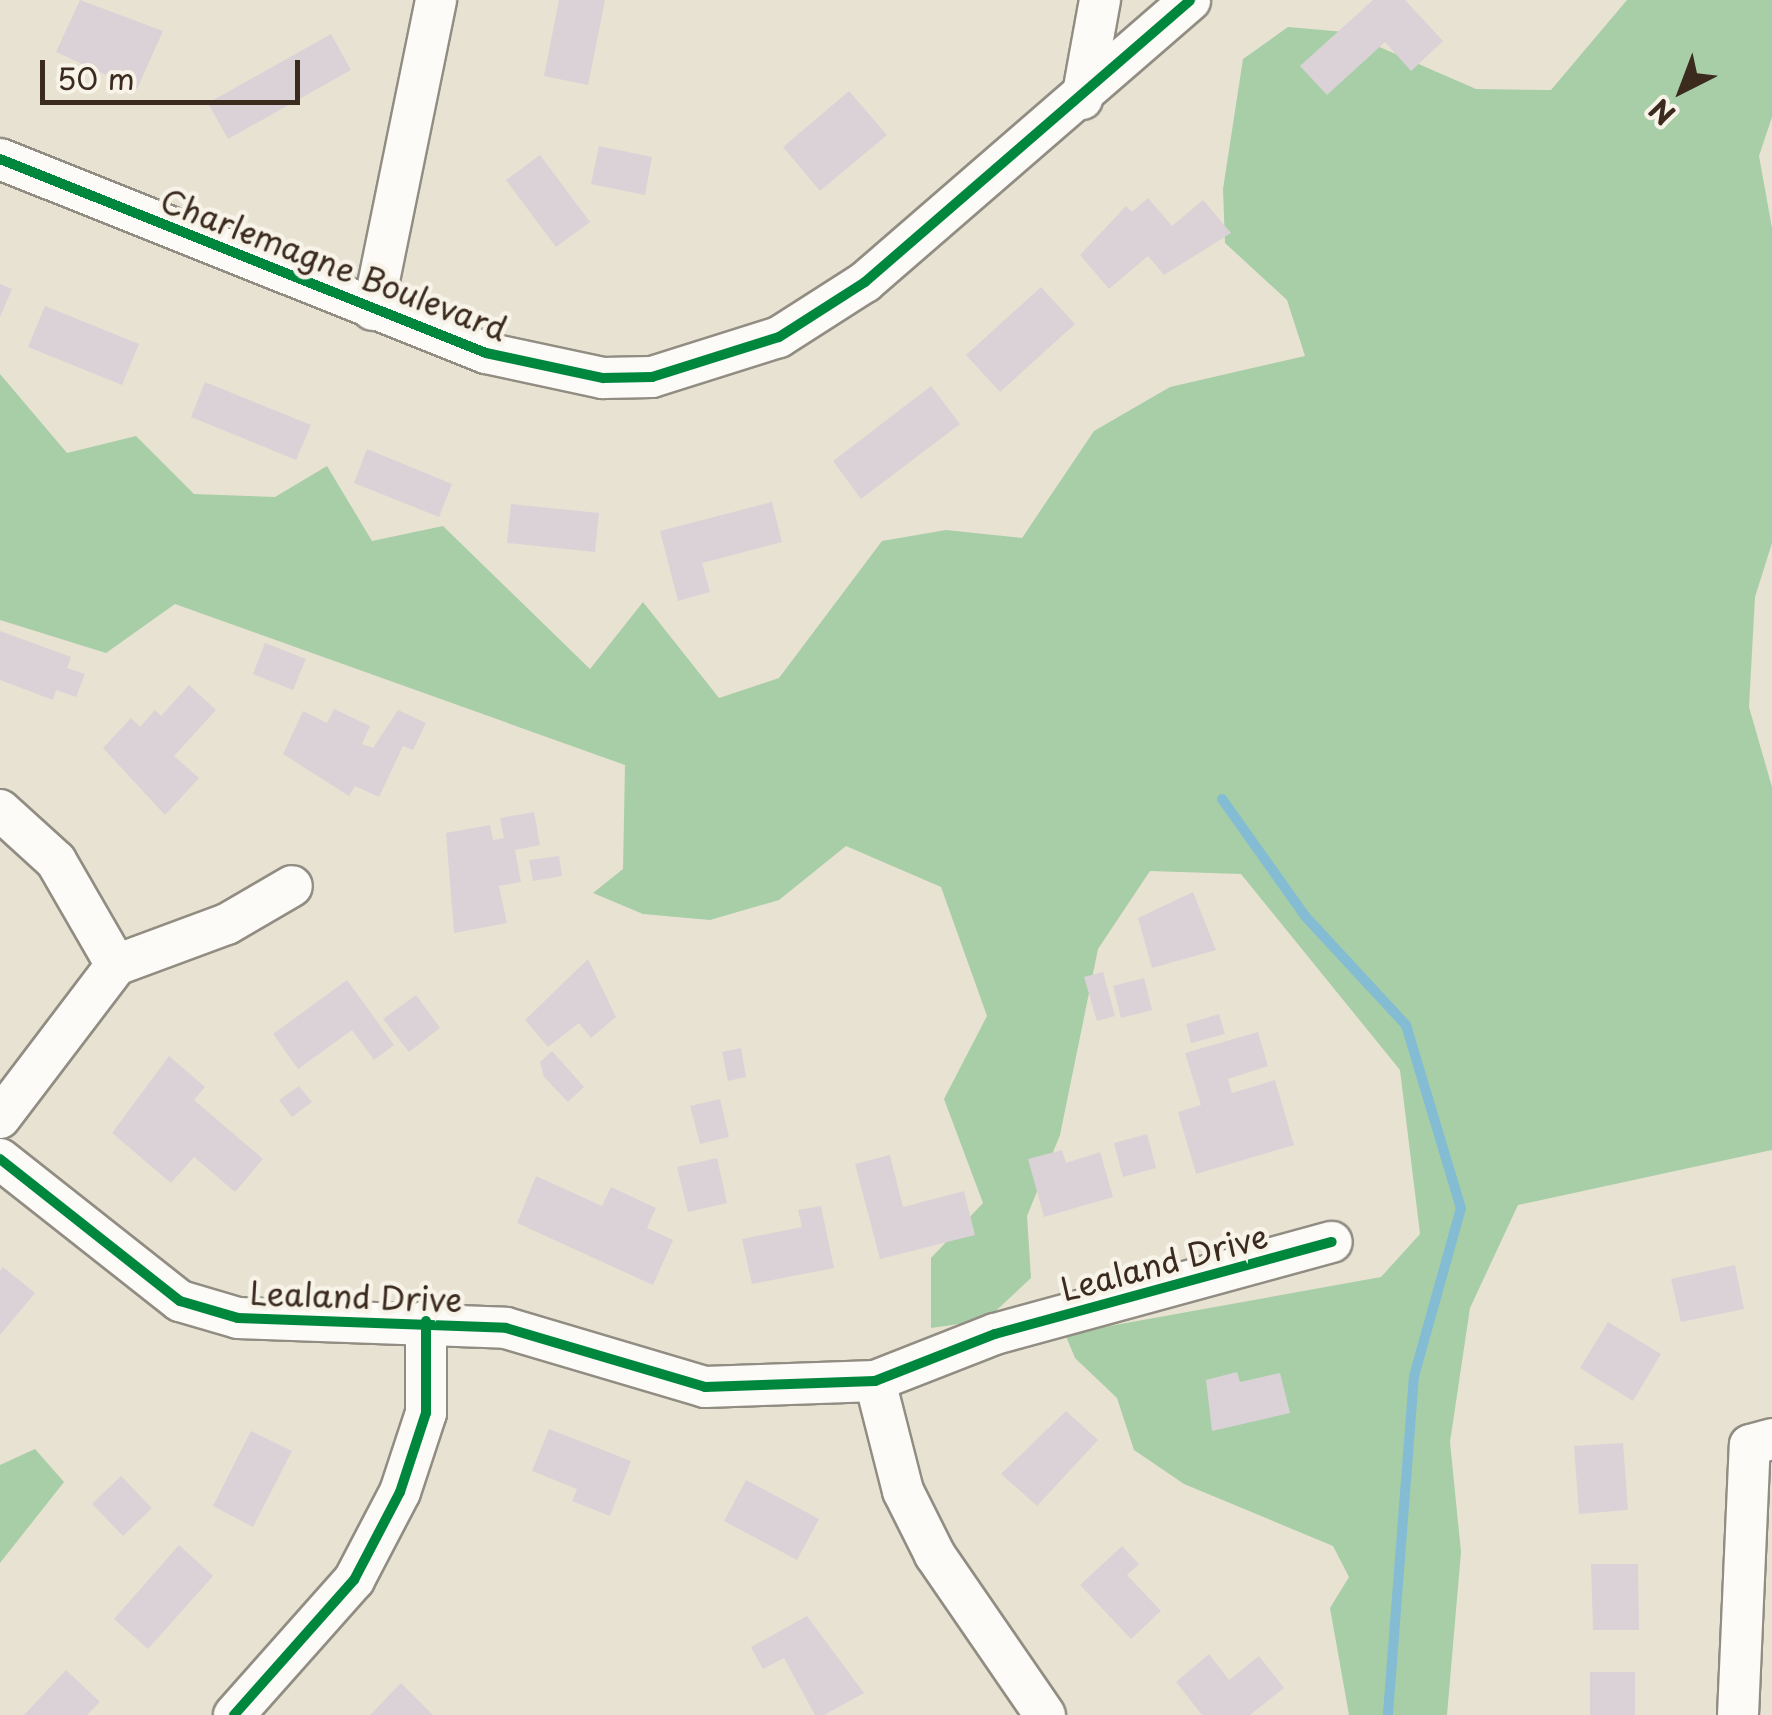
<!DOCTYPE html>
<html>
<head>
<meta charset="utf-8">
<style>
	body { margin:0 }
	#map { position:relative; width:1772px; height:1715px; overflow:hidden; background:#e8e2d2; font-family:"Playpen Sans",sans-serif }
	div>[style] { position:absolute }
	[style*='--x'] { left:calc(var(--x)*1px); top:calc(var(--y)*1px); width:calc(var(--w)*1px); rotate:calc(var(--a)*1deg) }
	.forest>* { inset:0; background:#a8cea7 }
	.stream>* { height:10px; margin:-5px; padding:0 5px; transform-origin:5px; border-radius:5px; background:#84bcd3 }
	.building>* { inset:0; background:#dad2d7 }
	.roads { filter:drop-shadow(2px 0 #928d83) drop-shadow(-2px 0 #928d83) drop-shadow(0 2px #928d83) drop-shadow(0 -2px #928d83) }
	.minor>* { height:40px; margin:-20px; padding:0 20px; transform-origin:20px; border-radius:20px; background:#fcfbf8 }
	.cycleway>* { height:10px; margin:-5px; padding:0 5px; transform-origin:5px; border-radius:5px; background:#00873e }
	span { translate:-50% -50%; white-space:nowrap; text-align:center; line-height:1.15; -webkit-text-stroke:9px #f7f3e8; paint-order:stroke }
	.street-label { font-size:32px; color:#3b2a1e }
	.north { position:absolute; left:1632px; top:40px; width:100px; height:100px; -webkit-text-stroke:8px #f7f3e8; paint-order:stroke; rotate:222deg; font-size:28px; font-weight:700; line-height:40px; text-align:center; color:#3b2a1e }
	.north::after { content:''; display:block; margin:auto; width:35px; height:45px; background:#3b2a1e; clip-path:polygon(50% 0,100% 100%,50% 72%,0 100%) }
	.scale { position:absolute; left:40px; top:60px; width:260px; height:45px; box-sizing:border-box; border:5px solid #3b2a1e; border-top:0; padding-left:12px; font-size:30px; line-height:35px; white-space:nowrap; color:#3b2a1e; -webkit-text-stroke:8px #f7f3e8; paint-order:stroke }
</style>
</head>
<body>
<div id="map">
	<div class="forest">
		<i style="clip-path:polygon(1627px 0,1772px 0,1772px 117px,1759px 156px,1772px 228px,1772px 543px,1755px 597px,1749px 707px,1772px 787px,1772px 1150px,1518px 1205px,1470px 1308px,1450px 1442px,1461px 1552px,1447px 1715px,1349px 1715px,1330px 1608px,1349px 1577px,1333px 1546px,1184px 1484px,1134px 1450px,1117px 1398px,1075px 1358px,1065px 1334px,1381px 1277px,1420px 1234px,1400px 1070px,1241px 874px,1150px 871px,1098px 949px,1060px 1135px,1027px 1216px,1031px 1278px,986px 1320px,931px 1328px,931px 1258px,983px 1203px,944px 1099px,987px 1016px,941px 887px,846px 846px,779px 900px,710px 920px,643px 914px,593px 893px,623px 869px,625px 765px,175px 604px,106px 653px,0 620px,0 374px,67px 453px,136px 436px,194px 494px,275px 497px,327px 466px,372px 541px,443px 526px,590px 669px,643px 602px,719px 698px,779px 678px,882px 541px,946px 530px,1022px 538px,1094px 431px,1170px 387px,1305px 356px,1287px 300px,1225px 243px,1223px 189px,1243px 59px,1288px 27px,1345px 32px,1476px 89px,1551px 90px)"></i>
		<i style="clip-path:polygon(35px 1449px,64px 1482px,0 1563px,0 1465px)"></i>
	</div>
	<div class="stream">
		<i style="--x:1222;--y:799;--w:143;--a:54.6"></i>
		<i style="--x:1305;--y:916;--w:149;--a:47.2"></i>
		<i style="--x:1406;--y:1025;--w:191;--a:73.3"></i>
		<i style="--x:1461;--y:1208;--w:174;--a:105.6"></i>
		<i style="--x:1414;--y:1376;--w:340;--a:94.4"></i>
	</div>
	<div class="building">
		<i style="clip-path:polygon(80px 0,163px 31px,137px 89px,56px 52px)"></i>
		<i style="clip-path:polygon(559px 0,605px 0,588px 85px,544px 76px)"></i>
		<i style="clip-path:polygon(1373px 0,1405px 0,1443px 41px,1411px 71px,1385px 42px,1327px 95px,1300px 66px)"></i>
		<i style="clip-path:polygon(331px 34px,351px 70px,228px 139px,208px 103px)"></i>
		<i style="clip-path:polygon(849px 91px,887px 135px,820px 191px,783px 147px)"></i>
		<i style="clip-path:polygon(599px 146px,652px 157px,645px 195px,591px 184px)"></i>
		<i style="clip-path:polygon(540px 155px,590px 222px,556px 247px,506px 180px)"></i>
		<i style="clip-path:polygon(1148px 198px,1172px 226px,1203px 200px,1231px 233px,1164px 275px,1148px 256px,1109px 289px,1080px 255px,1126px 206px,1132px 212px)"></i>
		<i style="clip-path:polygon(0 284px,12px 289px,0 317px)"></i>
		<i style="clip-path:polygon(1041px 287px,1075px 324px,1000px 392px,966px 355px)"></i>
		<i style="clip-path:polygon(45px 306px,139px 344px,122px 385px,28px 347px)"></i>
		<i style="clip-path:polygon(205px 382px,311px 425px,296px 460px,191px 417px)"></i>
		<i style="clip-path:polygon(931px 386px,960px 424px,861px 499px,833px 461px)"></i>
		<i style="clip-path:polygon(367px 449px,452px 484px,439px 517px,354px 483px)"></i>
		<i style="clip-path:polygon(772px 502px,782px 542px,702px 563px,710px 592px,678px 601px,660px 531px)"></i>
		<i style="clip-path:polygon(511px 504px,599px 513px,595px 552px,507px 543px)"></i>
		<i style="clip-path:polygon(0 631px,71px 657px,67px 668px,85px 674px,76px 697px,56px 690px,53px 700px,0 680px)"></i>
		<i style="clip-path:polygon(265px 643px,306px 659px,293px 690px,253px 674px)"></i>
		<i style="clip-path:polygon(189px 685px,216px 710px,174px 756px,199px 778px,165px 815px,103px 748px,131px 718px,140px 727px,155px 710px,161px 716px)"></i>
		<i style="clip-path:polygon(334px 709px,370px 726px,362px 744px,373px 748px,398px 710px,426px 723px,413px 750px,403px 746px,379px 797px,355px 786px,349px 796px,283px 754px,303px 711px,327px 723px)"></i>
		<i style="clip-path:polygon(534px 812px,540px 845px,515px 850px,521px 882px,499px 886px,507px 923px,454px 933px,446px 833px,490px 825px,493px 840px,504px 838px,500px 818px)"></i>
		<i style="clip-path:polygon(559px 856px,562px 876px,533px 881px,529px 860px)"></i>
		<i style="clip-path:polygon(1193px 892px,1216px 950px,1152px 968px,1138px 918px)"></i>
		<i style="clip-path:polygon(588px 959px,616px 1017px,591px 1038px,579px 1023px,548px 1047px,525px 1020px)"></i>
		<i style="clip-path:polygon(1103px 972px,1115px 1016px,1097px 1021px,1084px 977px)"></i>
		<i style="clip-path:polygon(1144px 978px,1152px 1010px,1121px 1018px,1113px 986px)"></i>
		<i style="clip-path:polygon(347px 980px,394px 1045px,374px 1060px,352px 1030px,298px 1069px,273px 1034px)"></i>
		<i style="clip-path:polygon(416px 995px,440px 1028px,409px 1052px,383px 1019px)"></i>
		<i style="clip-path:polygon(1219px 1014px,1225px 1034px,1191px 1043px,1186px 1024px)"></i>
		<i style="clip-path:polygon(1258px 1032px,1268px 1066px,1228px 1079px,1232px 1093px,1275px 1080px,1294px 1145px,1196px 1174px,1178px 1112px,1201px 1105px,1185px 1053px)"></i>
		<i style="clip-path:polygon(741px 1048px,746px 1077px,728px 1081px,722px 1052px)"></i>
		<i style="clip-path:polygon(552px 1051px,584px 1087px,568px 1102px,544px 1077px,540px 1062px)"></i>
		<i style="clip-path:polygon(169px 1056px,205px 1087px,194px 1100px,263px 1159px,235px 1192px,194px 1157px,171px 1183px,112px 1133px)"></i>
		<i style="clip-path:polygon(299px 1086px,312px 1102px,292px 1117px,279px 1100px)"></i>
		<i style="clip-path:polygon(720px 1099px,729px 1137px,700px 1144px,690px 1106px)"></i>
		<i style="clip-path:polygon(1147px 1134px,1156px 1168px,1123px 1177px,1114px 1143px)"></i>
		<i style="clip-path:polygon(1062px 1150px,1066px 1163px,1100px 1152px,1113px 1197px,1044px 1217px,1028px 1159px)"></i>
		<i style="clip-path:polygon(890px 1155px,903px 1207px,964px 1191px,975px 1235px,880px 1259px,855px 1164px)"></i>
		<i style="clip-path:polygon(717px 1158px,727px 1203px,688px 1212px,677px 1167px)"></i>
		<i style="clip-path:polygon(536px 1176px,602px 1206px,611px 1187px,656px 1208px,647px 1228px,673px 1240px,653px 1285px,517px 1223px)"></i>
		<i style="clip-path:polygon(821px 1206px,834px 1268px,752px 1284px,742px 1239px,802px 1227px,798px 1210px)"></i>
		<i style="clip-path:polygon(1735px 1265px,1744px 1309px,1681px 1322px,1671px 1279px)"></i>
		<i style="clip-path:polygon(3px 1267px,35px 1293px,0 1335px,0 1271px)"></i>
		<i style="clip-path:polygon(1608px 1322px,1661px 1354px,1633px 1401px,1580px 1368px)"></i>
		<i style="clip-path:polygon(1237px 1372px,1240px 1382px,1280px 1373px,1290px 1413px,1212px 1431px,1206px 1380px)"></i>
		<i style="clip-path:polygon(1066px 1411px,1098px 1440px,1037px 1506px,1001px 1474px)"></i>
		<i style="clip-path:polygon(549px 1429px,631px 1461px,610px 1516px,572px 1501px,577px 1489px,532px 1471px)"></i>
		<i style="clip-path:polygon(251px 1431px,292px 1451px,253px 1527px,213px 1506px)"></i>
		<i style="clip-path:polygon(1623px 1443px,1628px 1510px,1579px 1514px,1574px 1446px)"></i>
		<i style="clip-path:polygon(121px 1476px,152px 1508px,123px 1536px,92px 1504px)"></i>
		<i style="clip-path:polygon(746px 1480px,819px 1519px,797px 1560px,724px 1521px)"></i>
		<i style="clip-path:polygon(179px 1545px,213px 1576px,148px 1649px,114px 1619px)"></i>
		<i style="clip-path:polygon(1122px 1546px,1139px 1564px,1127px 1575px,1161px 1611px,1131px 1639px,1080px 1585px)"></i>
		<i style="clip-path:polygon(1591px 1564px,1638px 1564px,1639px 1630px,1593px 1630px)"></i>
		<i style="clip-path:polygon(807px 1616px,864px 1693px,824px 1715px,815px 1715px,784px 1658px,763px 1669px,751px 1647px)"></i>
		<i style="clip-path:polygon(1209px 1654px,1229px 1680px,1259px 1656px,1284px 1688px,1250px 1715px,1202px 1715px,1176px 1682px)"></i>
		<i style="clip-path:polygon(66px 1670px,100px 1702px,87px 1715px,24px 1715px)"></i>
		<i style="clip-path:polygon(1590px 1672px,1635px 1672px,1635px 1715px,1590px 1715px)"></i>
		<i style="clip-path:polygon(401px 1683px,433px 1715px,370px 1715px)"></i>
	</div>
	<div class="roads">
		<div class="minor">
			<i style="--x:1082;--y:99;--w:101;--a:-79.7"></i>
			<i style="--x:0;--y:159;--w:523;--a:21.76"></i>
			<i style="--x:486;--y:353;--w:120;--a:12.1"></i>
			<i style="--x:603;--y:378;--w:49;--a:-1.2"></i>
			<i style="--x:652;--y:377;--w:133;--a:-17.5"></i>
			<i style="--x:779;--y:337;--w:102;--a:-32.6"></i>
			<i style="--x:865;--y:282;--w:430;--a:-40.9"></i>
			<i style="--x:373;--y:310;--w:316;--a:-78.5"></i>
			<i style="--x:0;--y:810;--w:76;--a:42.3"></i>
			<i style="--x:56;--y:861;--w:120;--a:60"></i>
			<i style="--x:116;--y:965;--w:118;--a:-20.3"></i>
			<i style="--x:227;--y:924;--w:75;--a:-30.3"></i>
			<i style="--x:0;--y:1118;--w:192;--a:-52.8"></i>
			<i style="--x:0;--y:1159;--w:229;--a:38.3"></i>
			<i style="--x:180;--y:1301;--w:60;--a:16.3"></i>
			<i style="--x:238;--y:1318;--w:268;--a:2.1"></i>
			<i style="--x:506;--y:1328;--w:208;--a:16.5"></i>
			<i style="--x:705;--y:1387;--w:170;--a:-2"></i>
			<i style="--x:875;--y:1381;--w:129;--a:-21.4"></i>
			<i style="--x:995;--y:1334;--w:349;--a:-15.3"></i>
			<i style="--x:875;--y:1381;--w:114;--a:75.7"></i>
			<i style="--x:903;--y:1491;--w:72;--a:63.4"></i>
			<i style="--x:935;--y:1555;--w:194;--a:55.5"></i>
			<i style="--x:234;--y:1715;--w:181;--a:-48.4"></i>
			<i style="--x:354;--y:1580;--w:99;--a:-62.4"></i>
			<i style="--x:400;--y:1492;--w:83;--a:-71.8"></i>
			<i style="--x:426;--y:1413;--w:92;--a:-90"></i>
			<i style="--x:1738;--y:1715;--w:270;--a:-87.5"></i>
			<i style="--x:1750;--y:1445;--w:23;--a:-15"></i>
		</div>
	</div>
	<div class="cycleway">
		<i style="--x:0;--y:159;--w:523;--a:21.76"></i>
		<i style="--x:486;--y:353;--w:120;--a:12.1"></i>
		<i style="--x:603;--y:378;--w:49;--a:-1.2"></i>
		<i style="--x:652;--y:377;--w:133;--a:-17.5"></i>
		<i style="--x:779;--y:337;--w:102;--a:-32.6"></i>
		<i style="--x:865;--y:282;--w:430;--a:-40.9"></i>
		<i style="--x:0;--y:1159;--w:229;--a:38.3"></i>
		<i style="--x:180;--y:1301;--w:60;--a:16.3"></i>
		<i style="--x:238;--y:1318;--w:268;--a:2.1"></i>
		<i style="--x:506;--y:1328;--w:208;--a:16.5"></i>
		<i style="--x:705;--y:1387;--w:170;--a:-2"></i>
		<i style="--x:875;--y:1381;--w:129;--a:-21.4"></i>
		<i style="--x:995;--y:1334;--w:349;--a:-15.3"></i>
		<i style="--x:234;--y:1715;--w:181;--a:-48.4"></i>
		<i style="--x:354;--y:1580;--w:99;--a:-62.4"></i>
		<i style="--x:400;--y:1492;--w:83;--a:-71.8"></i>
		<i style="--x:426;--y:1413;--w:92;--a:-90"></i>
	</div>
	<div class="street-label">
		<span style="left:334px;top:264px;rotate:21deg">Charlemagne Boulevard</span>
		<span style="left:1164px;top:1262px;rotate:-15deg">Lealand Drive</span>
		<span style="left:356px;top:1296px;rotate:2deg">Lealand Drive</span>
	</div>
	<div class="north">N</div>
	<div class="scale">50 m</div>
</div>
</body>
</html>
